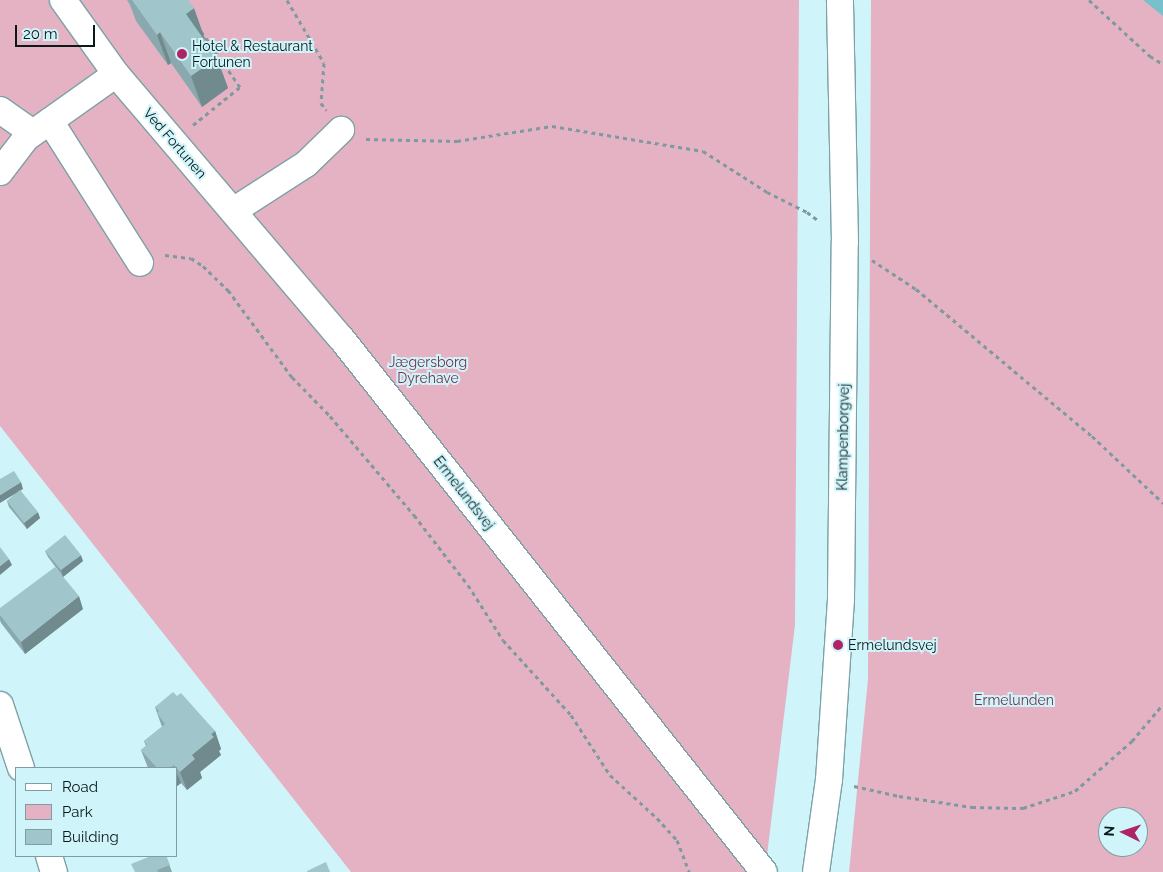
<!DOCTYPE html>
<html>
<head>
<meta charset="utf-8">
<style>
	body { margin:0 }
	#map { position:relative; width:1163px; height:872px; overflow:hidden; background:#cff5fa; font-family:Raleway,sans-serif }
	div>[style] { position:absolute }
	[style*='--x'] { left:calc(var(--x)*1px); top:calc(var(--y)*1px); width:calc(var(--w)*1px); rotate:calc(var(--a)*1deg) }
	.green>* { inset:0; background:#e5b2c3 }
	.water>* { inset:0; background:#78c0ca }
	.path>* { height:3px; margin-top:-1.5px; transform-origin:0; background:repeating-linear-gradient(90deg,#7e9a9e 0 4px,transparent 0 8px) }
	.roads { filter:drop-shadow(1px 0 #7da1a6) drop-shadow(-1px 0 #7da1a6) drop-shadow(0 1px #7da1a6) drop-shadow(0 -1px #7da1a6) }
	.minor>* { height:26px; margin:-13px; padding:0 13px; transform-origin:13px; border-radius:13px; background:#fff }
	.wall>* { inset:0; background:#8aa9ae }
	.shaded-wall>* { inset:0; background:#708a8d }
	.building>* { inset:0; background:#a0c5ca }
	.dots>* { width:14px; height:14px; translate:-50% -50%; box-sizing:border-box; border:2px solid #cff5fa; border-radius:50% }
	span { translate:-50% -50%; white-space:nowrap; text-align:center; line-height:1.15; -webkit-text-stroke:4px #cff5fa; paint-order:stroke }
	.poi-label { font-size:14px; color:#0b191b }
	.left { translate:0 -50%; text-align:left }
	.street-label { font-size:14px; color:#0b191b }
	.park-label { font-size:14px; color:#76304c }
	.legend { position:absolute; left:15px; top:767px; width:162px; height:90px; box-sizing:border-box; background:#cff5fa; border:1px solid #819da1; margin:0; padding:6px 9px; list-style:none; font-size:15px; color:#0b191b }
	.legend li { display:flex; align-items:center; gap:10px; height:25px }
	.legend b { width:25px; border:1px solid #819da1 }
	.north { position:absolute; left:1098px; top:807px; width:50px; height:50px; box-sizing:border-box; background:#cff5fa; border:1px solid #819da1; border-radius:50%; rotate:274deg; font-size:14px; font-weight:700; line-height:20px; text-align:center; color:#0b191b }
	.north::after { content:''; display:block; margin:auto; width:18px; height:22px; background:#ae2567; clip-path:polygon(50% 0,100% 100%,50% 72%,0 100%) }
	.scale { position:absolute; left:15px; top:25px; width:80px; height:22px; box-sizing:border-box; border:2px solid #0b191b; border-top:0; padding-left:6px; font-size:15px; line-height:18px; white-space:nowrap; color:#0b191b; -webkit-text-stroke:4px #cff5fa; paint-order:stroke }
</style>
</head>
<body>
<div id="map">
	<div class="green">
		<i style="clip-path:polygon(0 0,799px 0,795px 625px,765px 872px,351px 872px,0 426px)"></i>
		<i style="clip-path:polygon(evenodd,871px 0,1163px 0,1163px 872px,849px 872px,868px 679px,871px 0,1108px 817px,1138px 817px,1138px 847px,1108px 847px,1108px 817px)"></i>
	</div>
	<div class="water">
		<i style="clip-path:polygon(1143px 0,1163px 0,1163px 16px)"></i>
	</div>
	<div class="path">
		<i style="--x:287;--y:0;--w:73;--a:59.6"></i>
		<i style="--x:324;--y:63;--w:40;--a:94.3"></i>
		<i style="--x:321;--y:103;--w:9;--a:54"></i>
		<i style="--x:1089;--y:0;--w:83;--a:42.6"></i>
		<i style="--x:1150;--y:56;--w:15;--a:32"></i>
		<i style="--x:193;--y:125;--w:60;--a:-39"></i>
		<i style="--x:240;--y:87;--w:68;--a:-124.9"></i>
		<i style="--x:366;--y:139;--w:91;--a:1.3"></i>
		<i style="--x:457;--y:141;--w:96;--a:-9"></i>
		<i style="--x:552;--y:126;--w:153;--a:9.4"></i>
		<i style="--x:703;--y:151;--w:76;--a:32.6"></i>
		<i style="--x:767;--y:192;--w:45;--a:26.6"></i>
		<i style="--x:807;--y:212;--w:15;--a:37"></i>
		<i style="--x:165;--y:255;--w:26;--a:7"></i>
		<i style="--x:191;--y:258;--w:14;--a:34"></i>
		<i style="--x:203;--y:266;--w:35;--a:44"></i>
		<i style="--x:228;--y:290;--w:108;--a:53.7"></i>
		<i style="--x:292;--y:377;--w:54;--a:45.7"></i>
		<i style="--x:330;--y:416;--w:130;--a:49.7"></i>
		<i style="--x:414;--y:515;--w:88;--a:52.4"></i>
		<i style="--x:468;--y:585;--w:65;--a:57.5"></i>
		<i style="--x:503;--y:640;--w:101;--a:47.8"></i>
		<i style="--x:571;--y:715;--w:72;--a:57"></i>
		<i style="--x:610;--y:775;--w:64;--a:42.5"></i>
		<i style="--x:657;--y:818;--w:30;--a:48"></i>
		<i style="--x:677;--y:840;--w:34;--a:69"></i>
		<i style="--x:872;--y:260;--w:53;--a:33.4"></i>
		<i style="--x:916;--y:289;--w:229;--a:39.9"></i>
		<i style="--x:1092;--y:436;--w:98;--a:43.3"></i>
		<i style="--x:854;--y:786;--w:46;--a:12.5"></i>
		<i style="--x:899;--y:796;--w:74;--a:8.6"></i>
		<i style="--x:972;--y:807;--w:51;--a:1.1"></i>
		<i style="--x:1023;--y:808;--w:55;--a:-18.1"></i>
		<i style="--x:1075;--y:791;--w:76;--a:-41.3"></i>
		<i style="--x:1132;--y:741;--w:48;--a:-50"></i>
	</div>
	<div class="roads">
		<div class="minor">
			<i style="--x:63;--y:0;--w:91;--a:54.4"></i>
			<i style="--x:116;--y:74;--w:347;--a:49.6"></i>
			<i style="--x:341;--y:338;--w:681;--a:51.62"></i>
			<i style="--x:0;--y:110;--w:40;--a:34.9"></i>
			<i style="--x:50;--y:121;--w:168;--a:57.6"></i>
			<i style="--x:0;--y:172;--w:43;--a:-52.6"></i>
			<i style="--x:26;--y:138;--w:110;--a:-35.4"></i>
			<i style="--x:233;--y:211;--w:87;--a:-32.8"></i>
			<i style="--x:306;--y:164;--w:49;--a:-44.2"></i>
			<i style="--x:0;--y:705;--w:66;--a:71.6"></i>
			<i style="--x:49;--y:856;--w:17;--a:73"></i>
			<i style="--x:816;--y:872;--w:93;--a:-82"></i>
			<i style="--x:829;--y:780;--w:182;--a:-86.2"></i>
			<i style="--x:841;--y:598;--w:356;--a:-89.4"></i>
			<i style="--x:845;--y:242;--w:242;--a:-91.2"></i>
		</div>
	</div>
	<div class="wall">
		<i style="clip-path:polygon(127px 0,188px 0,204px 40px,217px 58px,228px 88px,202px 107px,171px 63px,168px 65px,136px 21px,130px 5px)"></i>
		<i style="clip-path:polygon(23px 489px,20px 490px,40px 518px,27px 529px,9px 507px,7px 501px,20px 490px)"></i>
		<i style="clip-path:polygon(45px 551px,83px 561px,63px 577px,48px 557px)"></i>
		<i style="clip-path:polygon(0 608px,83px 609px,25px 654px,1px 623px,0 620px)"></i>
		<i style="clip-path:polygon(177px 696px,215px 731px,221px 749px,219px 751px,221px 755px,200px 772px,202px 778px,187px 790px,181px 783px,176px 787px,176px 768px,148px 768px,141px 750px,146px 746px,144px 741px,162px 727px,155px 707px)"></i>
		<i style="clip-path:polygon(166px 856px,172px 872px,135px 872px)"></i>
	</div>
	<div class="shaded-wall">
		<i style="clip-path:polygon(194px 8px,205px 39px,197px 44px,186px 14px)"></i>
		<i style="clip-path:polygon(160px 32px,171px 63px,168px 65px,157px 35px)"></i>
		<i style="clip-path:polygon(217px 58px,228px 88px,202px 107px,191px 76px)"></i>
		<i style="clip-path:polygon(21px 482px,23px 489px,0 503px,0 495px)"></i>
		<i style="clip-path:polygon(38px 512px,40px 518px,27px 529px,24px 523px)"></i>
		<i style="clip-path:polygon(81px 555px,83px 561px,63px 577px,61px 570px)"></i>
		<i style="clip-path:polygon(9px 559px,12px 565px,0 575px,0 566px)"></i>
		<i style="clip-path:polygon(79px 596px,83px 609px,25px 654px,21px 642px)"></i>
		<i style="clip-path:polygon(215px 731px,221px 749px,219px 751px,221px 755px,200px 772px,202px 778px,187px 790px,180px 772px,192px 755px)"></i>
		<i style="clip-path:polygon(176px 771px,181px 783px,176px 787px)"></i>
	</div>
	<div class="building">
		<i style="clip-path:polygon(132px 0,188px 0,194px 8px,186px 14px,217px 58px,191px 76px,160px 32px,157px 35px)"></i>
		<i style="clip-path:polygon(14px 471px,21px 482px,0 495px,0 479px)"></i>
		<i style="clip-path:polygon(20px 490px,38px 512px,24px 523px,7px 501px)"></i>
		<i style="clip-path:polygon(65px 535px,81px 555px,61px 570px,45px 551px)"></i>
		<i style="clip-path:polygon(0 547px,9px 559px,0 566px)"></i>
		<i style="clip-path:polygon(55px 567px,79px 596px,21px 642px,0 615px,0 608px)"></i>
		<i style="clip-path:polygon(173px 692px,177px 696px,181px 693px,215px 731px,211px 734px,214px 737px,192px 755px,195px 759px,180px 772px,174px 765px,170px 768px,166px 768px,165px 767px,163px 768px,157px 768px,141px 750px,147px 745px,144px 741px,165px 724px,157px 713px,159px 711px,155px 707px)"></i>
		<i style="clip-path:polygon(151px 856px,166px 856px,170px 865px,157px 870px,158px 872px,135px 872px,131px 864px)"></i>
		<i style="clip-path:polygon(326px 862px,330px 872px,307px 872px,307px 871px)"></i>
	</div>
	<div class="dots">
		<i style="left:182px;top:54px;background:#ae2567"></i>
		<i style="left:838px;top:645px;background:#ae2567"></i>
	</div>
	<div class="poi-label">
		<span class="left" style="left:192px;top:54px">Hotel &amp; Restaurant<br>Fortunen</span>
		<span class="left" style="left:848px;top:645px">Ermelundsvej</span>
	</div>
	<div class="street-label">
		<span style="left:175px;top:143px;rotate:49deg">Ved Fortunen</span>
		<span style="left:843px;top:437px;rotate:-89deg">Klampenborgvej</span>
		<span style="left:464px;top:493px;rotate:52deg">Ermelundsvej</span>
	</div>
	<div class="park-label">
		<span style="left:428px;top:370px">Jægersborg<br>Dyrehave</span>
		<span style="left:1014px;top:700px">Ermelunden</span>
	</div>
	<ul class="legend">
	<li><b style="height:6px;background:#fff"></b>Road</li>
	<li><b style="height:14px;background:#e5b2c3"></b>Park</li>
	<li><b style="height:14px;background:#a0c5ca"></b>Building</li>
	</ul>
	<div class="north">N</div>
	<div class="scale">20 m</div>
</div>
</body>
</html>
